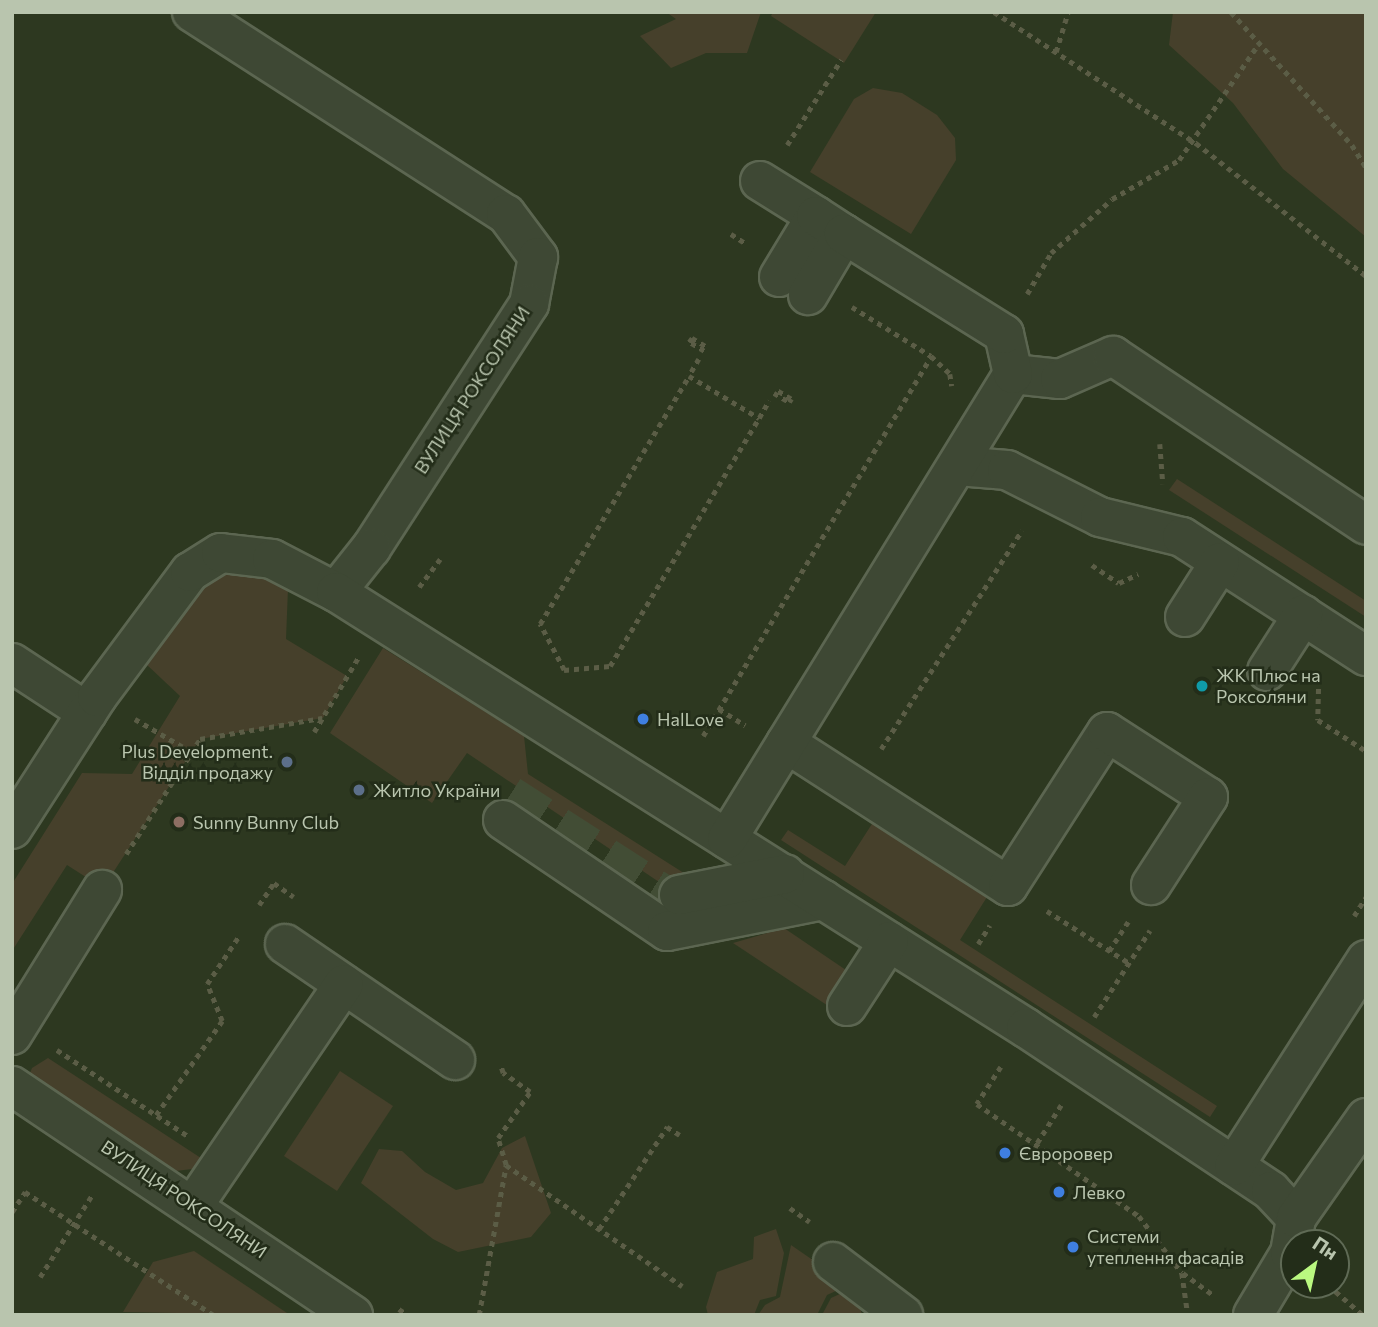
<!DOCTYPE html>
<html>
<head>
<meta charset="utf-8">
<style>
	body { margin:0 }
	#map { position:relative; width:1378px; height:1327px; overflow:hidden; background:#2d3820; font-family:Commissioner,sans-serif }
	div>[style] { position:absolute }
	[style*='--x'] { left:calc(var(--x)*1px); top:calc(var(--y)*1px); width:calc(var(--w)*1px); rotate:calc(var(--a)*1deg) }
	.green>* { inset:0; background:#46402b }
	.minor-tunnel>* { height:38px; margin-top:-19px; transform-origin:0; background:repeating-linear-gradient(90deg,#424d35 0 38px,transparent 0 57px) }
	.path>* { height:4.5px; margin-top:-2.25px; transform-origin:0; background:repeating-linear-gradient(90deg,#5b5d46 0 5px,transparent 0 10px) }
	.roads { filter:drop-shadow(2px 0 #5c6651) drop-shadow(-2px 0 #5c6651) drop-shadow(0 2px #5c6651) drop-shadow(0 -2px #5c6651) }
	.minor>* { height:38px; margin:-19px; padding:0 19px; transform-origin:19px; border-radius:19px; background:#3e4834 }
	.dots>* { width:19px; height:19px; translate:-50% -50%; box-sizing:border-box; border:4px solid #232d19; border-radius:50% }
	span { translate:-50% -50%; white-space:nowrap; text-align:center; line-height:1.15; -webkit-text-stroke:5px #232d19; paint-order:stroke }
	.street-label { font-size:18px; color:#b9c5ae }
	.poi-label { font-size:18px; color:#b9c5ae }
	.left { translate:0 -50%; text-align:left }
	.right { translate:-100% -50%; text-align:right }
	.frame { position:absolute; inset:0; border:14px solid #b9c5ae; pointer-events:none }
	.north { position:absolute; left:1280px; top:1229px; width:70px; height:70px; box-sizing:border-box; background:#232d19; border:2px solid #5f6a55; border-radius:50%; rotate:33deg; font-size:19px; font-weight:700; line-height:28px; text-align:center; color:#b9c5ae }
	.north::after { content:''; display:block; margin:auto; width:24px; height:32px; background:#baf880; clip-path:polygon(50% 0,100% 100%,50% 72%,0 100%) }
</style>
</head>
<body>
<div id="map">
	<div class="green">
		<i style="clip-path:polygon(666px 12px,761px 12px,747px 53px,706px 53px,671px 68px,640px 36px,676px 19px)"></i>
		<i style="clip-path:polygon(773px 12px,876px 12px,844px 63px,771px 16px)"></i>
		<i style="clip-path:polygon(1173px 12px,1366px 12px,1366px 237px,1283px 169px,1233px 103px,1169px 45px)"></i>
		<i style="clip-path:polygon(873px 88px,902px 93px,937px 115px,955px 138px,956px 160px,911px 234px,810px 172px,854px 99px)"></i>
		<i style="clip-path:polygon(1177px 479px,1366px 601px,1366px 617px,1169px 490px)"></i>
		<i style="clip-path:polygon(225px 566px,264px 575px,288px 589px,286px 639px,347px 676px,323px 718px,200px 739px,103px 888px,67px 865px,12px 951px,12px 884px,82px 773px,132px 774px,180px 696px,146px 664px,200px 581px)"></i>
		<i style="clip-path:polygon(383px 648px,524px 736px,528px 774px,687px 875px,659px 882px,467px 753px,432px 803px,330px 733px)"></i>
		<i style="clip-path:polygon(877px 816px,992px 889px,960px 940px,1217px 1106px,1210px 1117px,781px 840px,788px 830px,845px 866px)"></i>
		<i style="clip-path:polygon(784px 928px,871px 987px,854px 1023px,733px 943px)"></i>
		<i style="clip-path:polygon(48px 1058px,204px 1160px,200px 1168px,176px 1171px,37px 1079px,30px 1073px,32px 1068px)"></i>
		<i style="clip-path:polygon(340px 1071px,393px 1106px,337px 1191px,284px 1156px)"></i>
		<i style="clip-path:polygon(525px 1136px,551px 1213px,531px 1237px,458px 1252px,433px 1239px,361px 1183px,379px 1149px,402px 1151px,425px 1172px,456px 1190px,483px 1183px,502px 1148px)"></i>
		<i style="clip-path:polygon(776px 1229px,784px 1253px,776px 1296px,760px 1300px,754px 1315px,708px 1315px,706px 1307px,717px 1272px,753px 1259px,754px 1237px)"></i>
		<i style="clip-path:polygon(791px 1245px,849px 1285px,827px 1295px,817px 1315px,758px 1315px,765px 1305px,780px 1297px)"></i>
		<i style="clip-path:polygon(194px 1251px,290px 1315px,123px 1312px,153px 1262px)"></i>
		<i style="clip-path:polygon(842px 1293px,858px 1300px,862px 1315px,822px 1315px,831px 1298px)"></i>
	</div>
	<div class="minor-tunnel">
		<i style="--x:510;--y:795;--w:188;--a:32.8"></i>
		<i style="--x:668;--y:897;--w:11;--a:-10"></i>
	</div>
	<div class="path">
		<i style="--x:994;--y:12;--w:241;--a:33"></i>
		<i style="--x:1196;--y:143;--w:216;--a:38"></i>
		<i style="--x:1231;--y:12;--w:180;--a:47.7"></i>
		<i style="--x:1352;--y:145;--w:26;--a:58"></i>
		<i style="--x:1056;--y:52;--w:42;--a:-73.3"></i>
		<i style="--x:787;--y:145;--w:101;--a:-57.6"></i>
		<i style="--x:731;--y:234;--w:17;--a:33"></i>
		<i style="--x:1027;--y:294;--w:48;--a:-59.7"></i>
		<i style="--x:1051;--y:253;--w:81;--a:-41.5"></i>
		<i style="--x:1112;--y:199;--w:78;--a:-30.2"></i>
		<i style="--x:1179;--y:160;--w:142;--a:-55.6"></i>
		<i style="--x:852;--y:307;--w:93;--a:31.8"></i>
		<i style="--x:931;--y:356;--w:26;--a:43"></i>
		<i style="--x:950;--y:374;--w:12;--a:81"></i>
		<i style="--x:704;--y:351;--w:17;--a:-149"></i>
		<i style="--x:689;--y:342;--w:5;--a:-53"></i>
		<i style="--x:692;--y:338;--w:17;--a:31"></i>
		<i style="--x:699;--y:359;--w:20;--a:120"></i>
		<i style="--x:689;--y:376;--w:82;--a:31"></i>
		<i style="--x:759;--y:418;--w:20;--a:-60"></i>
		<i style="--x:774;--y:393;--w:17;--a:31"></i>
		<i style="--x:789;--y:402;--w:4;--a:-56"></i>
		<i style="--x:791;--y:399;--w:17;--a:-149"></i>
		<i style="--x:1160;--y:444;--w:40;--a:85.7"></i>
		<i style="--x:1092;--y:565;--w:32;--a:34"></i>
		<i style="--x:1119;--y:583;--w:21;--a:-25"></i>
		<i style="--x:419;--y:587;--w:35;--a:-53"></i>
		<i style="--x:564;--y:670;--w:52;--a:-117.6"></i>
		<i style="--x:540;--y:624;--w:289;--a:-59"></i>
		<i style="--x:564;--y:670;--w:46;--a:-5"></i>
		<i style="--x:610;--y:666;--w:289;--a:-59"></i>
		<i style="--x:1319;--y:679;--w:41;--a:91.4"></i>
		<i style="--x:1318;--y:720;--w:57;--a:32.9"></i>
		<i style="--x:719;--y:709;--w:31;--a:32"></i>
		<i style="--x:135;--y:719;--w:66;--a:30.1"></i>
		<i style="--x:314;--y:732;--w:86;--a:-59.3"></i>
		<i style="--x:703;--y:736;--w:443;--a:-59"></i>
		<i style="--x:881;--y:749;--w:260;--a:-57.2"></i>
		<i style="--x:126;--y:854;--w:137;--a:-57.2"></i>
		<i style="--x:200;--y:739;--w:124;--a:-9.8"></i>
		<i style="--x:259;--y:905;--w:27;--a:-56"></i>
		<i style="--x:274;--y:883;--w:24;--a:35"></i>
		<i style="--x:1047;--y:911;--w:97;--a:32.4"></i>
		<i style="--x:1354;--y:916;--w:22;--a:-58"></i>
		<i style="--x:978;--y:944;--w:22;--a:-58"></i>
		<i style="--x:1109;--y:951;--w:35;--a:-57"></i>
		<i style="--x:1094;--y:1017;--w:103;--a:-57.2"></i>
		<i style="--x:57;--y:1050;--w:157;--a:33.3"></i>
		<i style="--x:1001;--y:1067;--w:44;--a:123"></i>
		<i style="--x:977;--y:1104;--w:197;--a:34.7"></i>
		<i style="--x:1139;--y:1216;--w:71;--a:53"></i>
		<i style="--x:1182;--y:1273;--w:42;--a:81.9"></i>
		<i style="--x:156;--y:1115;--w:115;--a:-54.9"></i>
		<i style="--x:222;--y:1021;--w:40;--a:-112"></i>
		<i style="--x:207;--y:984;--w:58;--a:-56.3"></i>
		<i style="--x:1037;--y:1143;--w:45;--a:-57.7"></i>
		<i style="--x:506;--y:1165;--w:214;--a:34.5"></i>
		<i style="--x:790;--y:1208;--w:24;--a:35"></i>
		<i style="--x:12;--y:1212;--w:24;--a:-57"></i>
		<i style="--x:25;--y:1192;--w:225;--a:33.1"></i>
		<i style="--x:599;--y:1229;--w:123;--a:-56.3"></i>
		<i style="--x:667;--y:1127;--w:15;--a:32"></i>
		<i style="--x:1183;--y:1273;--w:37;--a:36"></i>
		<i style="--x:40;--y:1277;--w:97;--a:-57.6"></i>
		<i style="--x:1328;--y:1285;--w:46;--a:40.6"></i>
		<i style="--x:399;--y:1309;--w:11;--a:34"></i>
		<i style="--x:479;--y:1315;--w:152;--a:-79.8"></i>
		<i style="--x:506;--y:1165;--w:28;--a:-107"></i>
		<i style="--x:498;--y:1138;--w:56;--a:-55.2"></i>
		<i style="--x:530;--y:1092;--w:33;--a:-145"></i>
		<i style="--x:503;--y:1073;--w:6;--a:-108"></i>
	</div>
	<div class="roads">
		<div class="minor">
			<i style="--x:192;--y:12;--w:373;--a:32.8"></i>
			<i style="--x:506;--y:214;--w:54;--a:53.3"></i>
			<i style="--x:538;--y:257;--w:48;--a:100.8"></i>
			<i style="--x:529;--y:304;--w:291;--a:122.9"></i>
			<i style="--x:371;--y:548;--w:56;--a:128.5"></i>
			<i style="--x:760;--y:181;--w:66;--a:32"></i>
			<i style="--x:779;--y:277;--w:71;--a:-58.8"></i>
			<i style="--x:816;--y:216;--w:33;--a:33"></i>
			<i style="--x:844;--y:234;--w:71;--a:120.5"></i>
			<i style="--x:1013;--y:374;--w:47;--a:6.1"></i>
			<i style="--x:1060;--y:379;--w:58;--a:-23.5"></i>
			<i style="--x:1113;--y:356;--w:304;--a:33.7"></i>
			<i style="--x:958;--y:466;--w:49;--a:4.7"></i>
			<i style="--x:1007;--y:470;--w:104;--a:26.8"></i>
			<i style="--x:1100;--y:517;--w:84;--a:13.7"></i>
			<i style="--x:1182;--y:537;--w:219;--a:32.9"></i>
			<i style="--x:1185;--y:617;--w:65;--a:-57.5"></i>
			<i style="--x:12;--y:663;--w:90;--a:33.2"></i>
			<i style="--x:1267;--y:671;--w:67;--a:-57.3"></i>
			<i style="--x:786;--y:743;--w:264;--a:32.8"></i>
			<i style="--x:1008;--y:886;--w:183;--a:-57.3"></i>
			<i style="--x:1107;--y:732;--w:120;--a:32.8"></i>
			<i style="--x:1208;--y:797;--w:105;--a:122.9"></i>
			<i style="--x:503;--y:820;--w:198;--a:34.1"></i>
			<i style="--x:667;--y:931;--w:160;--a:-11.2"></i>
			<i style="--x:12;--y:829;--w:157;--a:-57.2"></i>
			<i style="--x:97;--y:697;--w:156;--a:-53.4"></i>
			<i style="--x:190;--y:572;--w:36;--a:-32"></i>
			<i style="--x:221;--y:553;--w:51;--a:6.7"></i>
			<i style="--x:272;--y:559;--w:72;--a:27.3"></i>
			<i style="--x:336;--y:592;--w:816;--a:32.29"></i>
			<i style="--x:1026;--y:1028;--w:294;--a:33.6"></i>
			<i style="--x:1271;--y:1191;--w:37;--a:47"></i>
			<i style="--x:727;--y:839;--w:546;--a:-58.41"></i>
			<i style="--x:1013;--y:374;--w:41;--a:-102.7"></i>
			<i style="--x:1004;--y:334;--w:189;--a:-148"></i>
			<i style="--x:679;--y:895;--w:108;--a:-11.2"></i>
			<i style="--x:285;--y:944;--w:206;--a:34.3"></i>
			<i style="--x:847;--y:1006;--w:77;--a:-57.1"></i>
			<i style="--x:12;--y:1035;--w:171;--a:-58.2"></i>
			<i style="--x:12;--y:1086;--w:411;--a:33.9"></i>
			<i style="--x:1234;--y:1166;--w:245;--a:-57.3"></i>
			<i style="--x:193;--y:1206;--w:268;--a:-55.8"></i>
			<i style="--x:833;--y:1262;--w:88;--a:37.1"></i>
			<i style="--x:1253;--y:1315;--w:72;--a:-59.2"></i>
			<i style="--x:1290;--y:1253;--w:36;--a:-80"></i>
			<i style="--x:1296;--y:1218;--w:122;--a:-55"></i>
		</div>
	</div>
	<div class="dots">
		<i style="left:1202px;top:686px;background:#0f9aa8"></i>
		<i style="left:643px;top:719px;background:#3f7fe0"></i>
		<i style="left:287px;top:762px;background:#5c6f8a"></i>
		<i style="left:359px;top:790px;background:#5c6f8a"></i>
		<i style="left:179px;top:822px;background:#8d6e63"></i>
		<i style="left:1005px;top:1153px;background:#3f7fe0"></i>
		<i style="left:1059px;top:1192px;background:#3f7fe0"></i>
		<i style="left:1073px;top:1247px;background:#3f7fe0"></i>
	</div>
	<div class="street-label">
		<span style="left:472px;top:390px;rotate:-57deg">ВУЛИЦЯ РОКСОЛЯНИ</span>
		<span style="left:184px;top:1199px;rotate:34deg">ВУЛИЦЯ РОКСОЛЯНИ</span>
	</div>
	<div class="poi-label">
		<span class="left" style="left:1216px;top:686px">ЖК Плюс на<br>Роксоляни</span>
		<span class="left" style="left:657px;top:719px">HalLove</span>
		<span class="right" style="left:273px;top:762px">Plus Development.<br>Відділ продажу</span>
		<span class="left" style="left:373px;top:790px">Житло України</span>
		<span class="left" style="left:193px;top:822px">Sunny Bunny Club</span>
		<span class="left" style="left:1019px;top:1153px">Євроровер</span>
		<span class="left" style="left:1073px;top:1192px">Левко</span>
		<span class="left" style="left:1087px;top:1247px">Системи<br>утеплення фасадів</span>
	</div>
	<div class="frame"></div>
	<div class="north">Пн</div>
</div>
</body>
</html>
